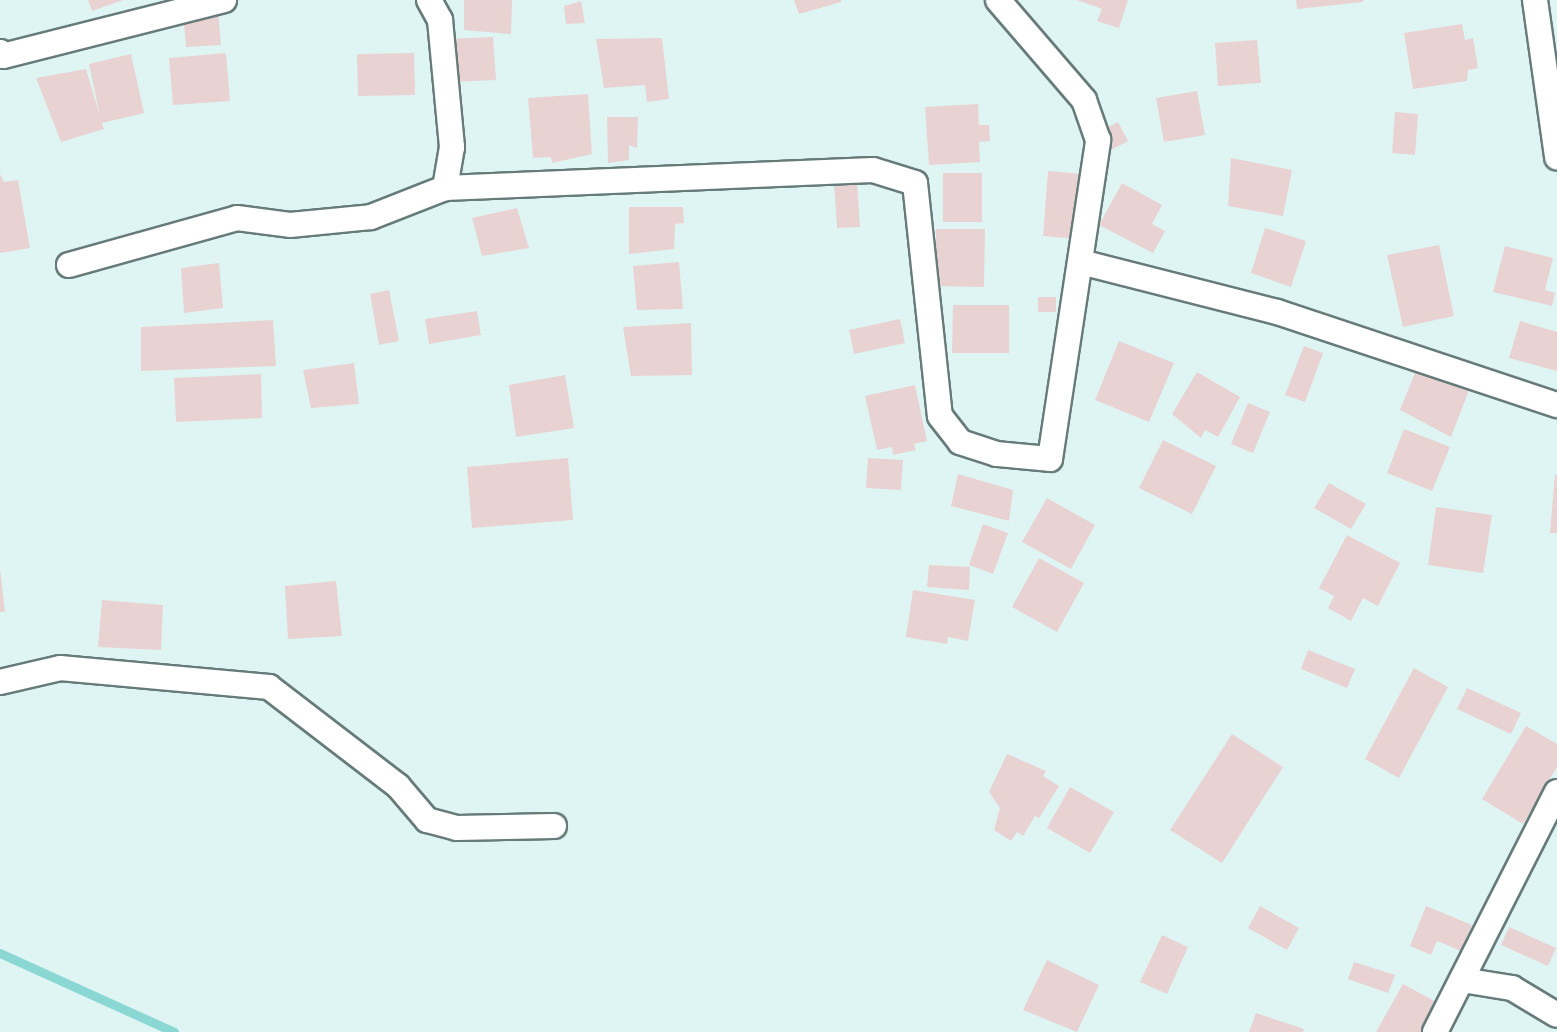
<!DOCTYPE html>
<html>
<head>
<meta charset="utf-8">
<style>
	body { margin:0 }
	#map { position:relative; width:1557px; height:1032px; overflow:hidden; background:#dff5f4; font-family:"PT Sans",sans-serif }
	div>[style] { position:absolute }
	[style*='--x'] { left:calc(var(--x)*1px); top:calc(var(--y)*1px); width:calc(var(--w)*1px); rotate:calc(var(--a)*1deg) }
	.stream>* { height:9px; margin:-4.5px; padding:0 4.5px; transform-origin:4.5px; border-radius:4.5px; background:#8ad7d4 }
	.building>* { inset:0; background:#e8d3d2 }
	.roads { filter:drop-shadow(2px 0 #677b7b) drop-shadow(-2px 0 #677b7b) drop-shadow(0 2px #677b7b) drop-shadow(0 -2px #677b7b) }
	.minor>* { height:24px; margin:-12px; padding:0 12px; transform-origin:12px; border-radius:12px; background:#fff }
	span { translate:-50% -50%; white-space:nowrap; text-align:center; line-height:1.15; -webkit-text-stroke:5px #dff5f4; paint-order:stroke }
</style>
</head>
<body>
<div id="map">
	<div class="stream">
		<i style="--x:0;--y:953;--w:191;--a:24.4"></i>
	</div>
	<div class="building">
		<i style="clip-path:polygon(88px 0,123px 0,92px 11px)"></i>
		<i style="clip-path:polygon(464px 0,512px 0,511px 34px,464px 30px)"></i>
		<i style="clip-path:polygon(794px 0,841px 0,841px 2px,799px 14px)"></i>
		<i style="clip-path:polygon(1077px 0,1128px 0,1119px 28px,1097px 21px,1102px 9px)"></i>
		<i style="clip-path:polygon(1296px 0,1363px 0,1363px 2px,1297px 9px)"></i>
		<i style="clip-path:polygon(581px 1px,585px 23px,566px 24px,564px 6px)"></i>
		<i style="clip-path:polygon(218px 11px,221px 45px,186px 47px,183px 14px)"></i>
		<i style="clip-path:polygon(1462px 24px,1465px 40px,1473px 38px,1478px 68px,1468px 70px,1467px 81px,1413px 89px,1404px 33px)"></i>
		<i style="clip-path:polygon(493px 37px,496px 80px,451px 82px,448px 39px)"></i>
		<i style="clip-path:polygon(662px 38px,669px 99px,647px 102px,645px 85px,604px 88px,596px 39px)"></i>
		<i style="clip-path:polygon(1257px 40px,1261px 83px,1218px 86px,1215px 43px)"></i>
		<i style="clip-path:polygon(226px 53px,230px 101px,173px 105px,169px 58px)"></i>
		<i style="clip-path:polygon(414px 53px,415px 95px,358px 96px,357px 54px)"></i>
		<i style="clip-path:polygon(131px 54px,144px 113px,102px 123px,104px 129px,61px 142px,36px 78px,86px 69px,100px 116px,89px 64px)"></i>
		<i style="clip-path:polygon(1197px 91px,1205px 135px,1164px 142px,1156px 98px)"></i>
		<i style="clip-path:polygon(588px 94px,592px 154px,552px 163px,551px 157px,533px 158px,528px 98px)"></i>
		<i style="clip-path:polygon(978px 104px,979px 125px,989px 125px,990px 141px,979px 142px,980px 162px,929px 165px,925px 107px)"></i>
		<i style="clip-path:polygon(1395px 112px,1418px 114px,1415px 155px,1392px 153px)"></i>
		<i style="clip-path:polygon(607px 117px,638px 117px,637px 148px,629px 145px,629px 160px,608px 163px)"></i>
		<i style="clip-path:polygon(1118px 122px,1128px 141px,1111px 150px,1101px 130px)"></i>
		<i style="clip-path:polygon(1231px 158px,1292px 170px,1283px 216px,1228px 206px)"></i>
		<i style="clip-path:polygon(1048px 171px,1081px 174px,1076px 239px,1043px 236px)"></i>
		<i style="clip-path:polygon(943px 173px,982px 173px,982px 222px,943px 222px)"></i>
		<i style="clip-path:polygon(0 174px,4px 182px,18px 180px,30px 248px,0 253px)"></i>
		<i style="clip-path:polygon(857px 182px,860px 227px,837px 228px,834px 183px)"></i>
		<i style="clip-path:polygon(1122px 183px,1162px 205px,1152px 224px,1165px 231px,1153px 253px,1099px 225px)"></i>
		<i style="clip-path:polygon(629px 207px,683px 207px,684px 223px,675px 224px,674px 249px,629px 254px)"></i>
		<i style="clip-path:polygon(517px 208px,529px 248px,482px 256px,472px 218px)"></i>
		<i style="clip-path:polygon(1265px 228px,1306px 241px,1291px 287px,1251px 273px)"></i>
		<i style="clip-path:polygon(936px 229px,985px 229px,984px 287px,936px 286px)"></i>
		<i style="clip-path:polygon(1439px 245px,1454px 316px,1403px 327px,1387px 255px)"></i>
		<i style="clip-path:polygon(1505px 246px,1553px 258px,1545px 290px,1555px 293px,1552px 306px,1493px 292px)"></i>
		<i style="clip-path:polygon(679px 262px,683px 309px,637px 310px,633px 266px)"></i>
		<i style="clip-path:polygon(219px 263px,223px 308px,184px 313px,181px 268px)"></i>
		<i style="clip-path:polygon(389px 290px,399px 341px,379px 345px,370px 294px)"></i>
		<i style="clip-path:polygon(1038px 297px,1056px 297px,1056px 312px,1038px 312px)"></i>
		<i style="clip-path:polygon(953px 305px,1009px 305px,1009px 353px,952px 353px)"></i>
		<i style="clip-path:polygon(477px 311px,481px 335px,429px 344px,425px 319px)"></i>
		<i style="clip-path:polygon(900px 319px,905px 343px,854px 354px,849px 330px)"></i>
		<i style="clip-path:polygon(273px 320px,276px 366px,141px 371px,141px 327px)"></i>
		<i style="clip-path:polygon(1520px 321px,1557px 332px,1557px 371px,1509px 358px)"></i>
		<i style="clip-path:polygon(691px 323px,692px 375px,631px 376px,623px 327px)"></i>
		<i style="clip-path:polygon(1119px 341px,1174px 363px,1149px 422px,1095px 400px)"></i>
		<i style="clip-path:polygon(1304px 346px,1323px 353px,1305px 402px,1285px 395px)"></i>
		<i style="clip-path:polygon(354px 363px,359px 404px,311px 408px,303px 370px)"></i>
		<i style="clip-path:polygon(1417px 368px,1469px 390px,1451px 437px,1400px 410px)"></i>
		<i style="clip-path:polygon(1197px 372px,1240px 397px,1218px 437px,1205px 430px,1201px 438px,1172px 414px)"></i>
		<i style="clip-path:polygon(261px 374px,262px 418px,176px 422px,174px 378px)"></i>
		<i style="clip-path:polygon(565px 375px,574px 428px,516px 437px,509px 385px)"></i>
		<i style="clip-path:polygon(915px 385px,927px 441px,914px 444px,916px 450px,893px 455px,892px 447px,877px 450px,865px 396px)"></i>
		<i style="clip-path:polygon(1248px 403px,1270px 412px,1253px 453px,1231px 444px)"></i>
		<i style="clip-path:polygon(1404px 429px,1450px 447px,1432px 491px,1387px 473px)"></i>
		<i style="clip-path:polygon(1163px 440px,1216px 466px,1192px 514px,1139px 488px)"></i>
		<i style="clip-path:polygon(568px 458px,573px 520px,472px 528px,467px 467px)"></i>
		<i style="clip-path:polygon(868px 458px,903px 460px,901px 490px,866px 488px)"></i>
		<i style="clip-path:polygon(958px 474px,1013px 490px,1009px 521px,951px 506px)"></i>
		<i style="clip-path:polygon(1555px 475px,1557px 475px,1557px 533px,1550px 533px)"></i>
		<i style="clip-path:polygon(1329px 483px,1366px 504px,1351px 529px,1314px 508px)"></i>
		<i style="clip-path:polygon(1047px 498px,1095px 525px,1071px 569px,1022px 542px)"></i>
		<i style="clip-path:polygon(1436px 507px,1492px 515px,1483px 573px,1428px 565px)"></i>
		<i style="clip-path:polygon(983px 524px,1008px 533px,993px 574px,969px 565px)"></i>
		<i style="clip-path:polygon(1347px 535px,1400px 563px,1378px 606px,1363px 598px,1351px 621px,1328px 608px,1334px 596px,1319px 588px)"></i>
		<i style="clip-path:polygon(1039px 558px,1084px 583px,1057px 632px,1012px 607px)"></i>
		<i style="clip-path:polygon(929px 565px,970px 567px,969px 590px,927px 587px)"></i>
		<i style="clip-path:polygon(0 569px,5px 612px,0 612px)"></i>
		<i style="clip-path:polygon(336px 581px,342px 636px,288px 639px,285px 586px)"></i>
		<i style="clip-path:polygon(913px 590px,975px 600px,968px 641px,948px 637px,947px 644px,906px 637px)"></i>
		<i style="clip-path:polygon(102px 600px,163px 605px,161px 650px,98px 647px)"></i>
		<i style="clip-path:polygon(1308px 650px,1355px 669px,1347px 688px,1301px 669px)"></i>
		<i style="clip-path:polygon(1414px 668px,1448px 687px,1399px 778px,1365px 759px)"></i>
		<i style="clip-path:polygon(1467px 688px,1521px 713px,1511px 734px,1457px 709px)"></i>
		<i style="clip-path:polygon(1526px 726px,1557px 744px,1557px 767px,1523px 824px,1482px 799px)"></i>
		<i style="clip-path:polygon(1232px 734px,1283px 767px,1222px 863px,1170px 830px)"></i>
		<i style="clip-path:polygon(1007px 754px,1046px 771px,1043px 776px,1059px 786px,1039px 818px,1035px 816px,1023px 836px,1017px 832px,1011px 841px,994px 830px,1000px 808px,989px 792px)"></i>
		<i style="clip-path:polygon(1070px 787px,1114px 812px,1090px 853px,1047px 828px)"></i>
		<i style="clip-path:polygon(1260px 906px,1299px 928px,1287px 950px,1248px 928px)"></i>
		<i style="clip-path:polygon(1426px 906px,1472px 925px,1461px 951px,1437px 941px,1431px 955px,1410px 946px)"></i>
		<i style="clip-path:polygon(1509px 927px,1556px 948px,1548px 966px,1501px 945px)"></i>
		<i style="clip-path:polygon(1162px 935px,1188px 947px,1167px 994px,1140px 982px)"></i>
		<i style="clip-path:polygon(1047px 960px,1099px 985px,1077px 1032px,1023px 1010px)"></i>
		<i style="clip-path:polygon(1354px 962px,1395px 975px,1388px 993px,1348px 979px)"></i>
		<i style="clip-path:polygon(1403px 984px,1442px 1005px,1427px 1032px,1376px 1032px)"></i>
		<i style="clip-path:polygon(1256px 1013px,1304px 1029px,1303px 1032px,1249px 1032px)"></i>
	</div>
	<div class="roads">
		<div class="minor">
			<i style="--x:429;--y:0;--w:23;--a:61"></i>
			<i style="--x:440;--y:20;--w:128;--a:84.6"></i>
			<i style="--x:452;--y:147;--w:42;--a:99.7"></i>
			<i style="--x:445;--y:188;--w:428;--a:-2.4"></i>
			<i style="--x:873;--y:170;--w:44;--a:17.2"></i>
			<i style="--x:915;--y:183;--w:234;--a:83.9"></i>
			<i style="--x:940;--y:416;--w:33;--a:52"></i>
			<i style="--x:960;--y:442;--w:39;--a:18"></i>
			<i style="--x:997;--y:454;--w:53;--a:5.4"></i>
			<i style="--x:1050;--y:459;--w:323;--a:-81.4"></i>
			<i style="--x:1098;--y:140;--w:42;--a:-109.3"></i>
			<i style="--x:1084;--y:100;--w:132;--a:-130.7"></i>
			<i style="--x:1535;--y:0;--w:159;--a:82"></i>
			<i style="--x:0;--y:52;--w:5;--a:53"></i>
			<i style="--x:3;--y:56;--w:228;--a:-14.2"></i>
			<i style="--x:1081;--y:262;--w:202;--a:14.3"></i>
			<i style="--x:1277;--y:312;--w:295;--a:18.4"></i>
			<i style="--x:69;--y:265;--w:174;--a:-15.6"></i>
			<i style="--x:237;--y:218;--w:53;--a:7.5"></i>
			<i style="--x:290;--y:225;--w:81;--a:-5.6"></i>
			<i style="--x:371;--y:217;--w:79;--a:-21.4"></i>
			<i style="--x:0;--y:682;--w:62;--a:-13.1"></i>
			<i style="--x:60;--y:668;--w:210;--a:5.2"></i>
			<i style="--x:269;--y:687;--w:163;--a:37.5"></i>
			<i style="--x:398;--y:786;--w:45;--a:49.5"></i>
			<i style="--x:427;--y:820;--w:31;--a:15"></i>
			<i style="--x:457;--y:828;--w:97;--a:-1.2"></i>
			<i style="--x:1462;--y:980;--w:51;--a:9.1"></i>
			<i style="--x:1512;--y:988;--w:52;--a:31"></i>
			<i style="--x:1435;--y:1032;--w:269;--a:-63.1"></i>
		</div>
	</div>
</div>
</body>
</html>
